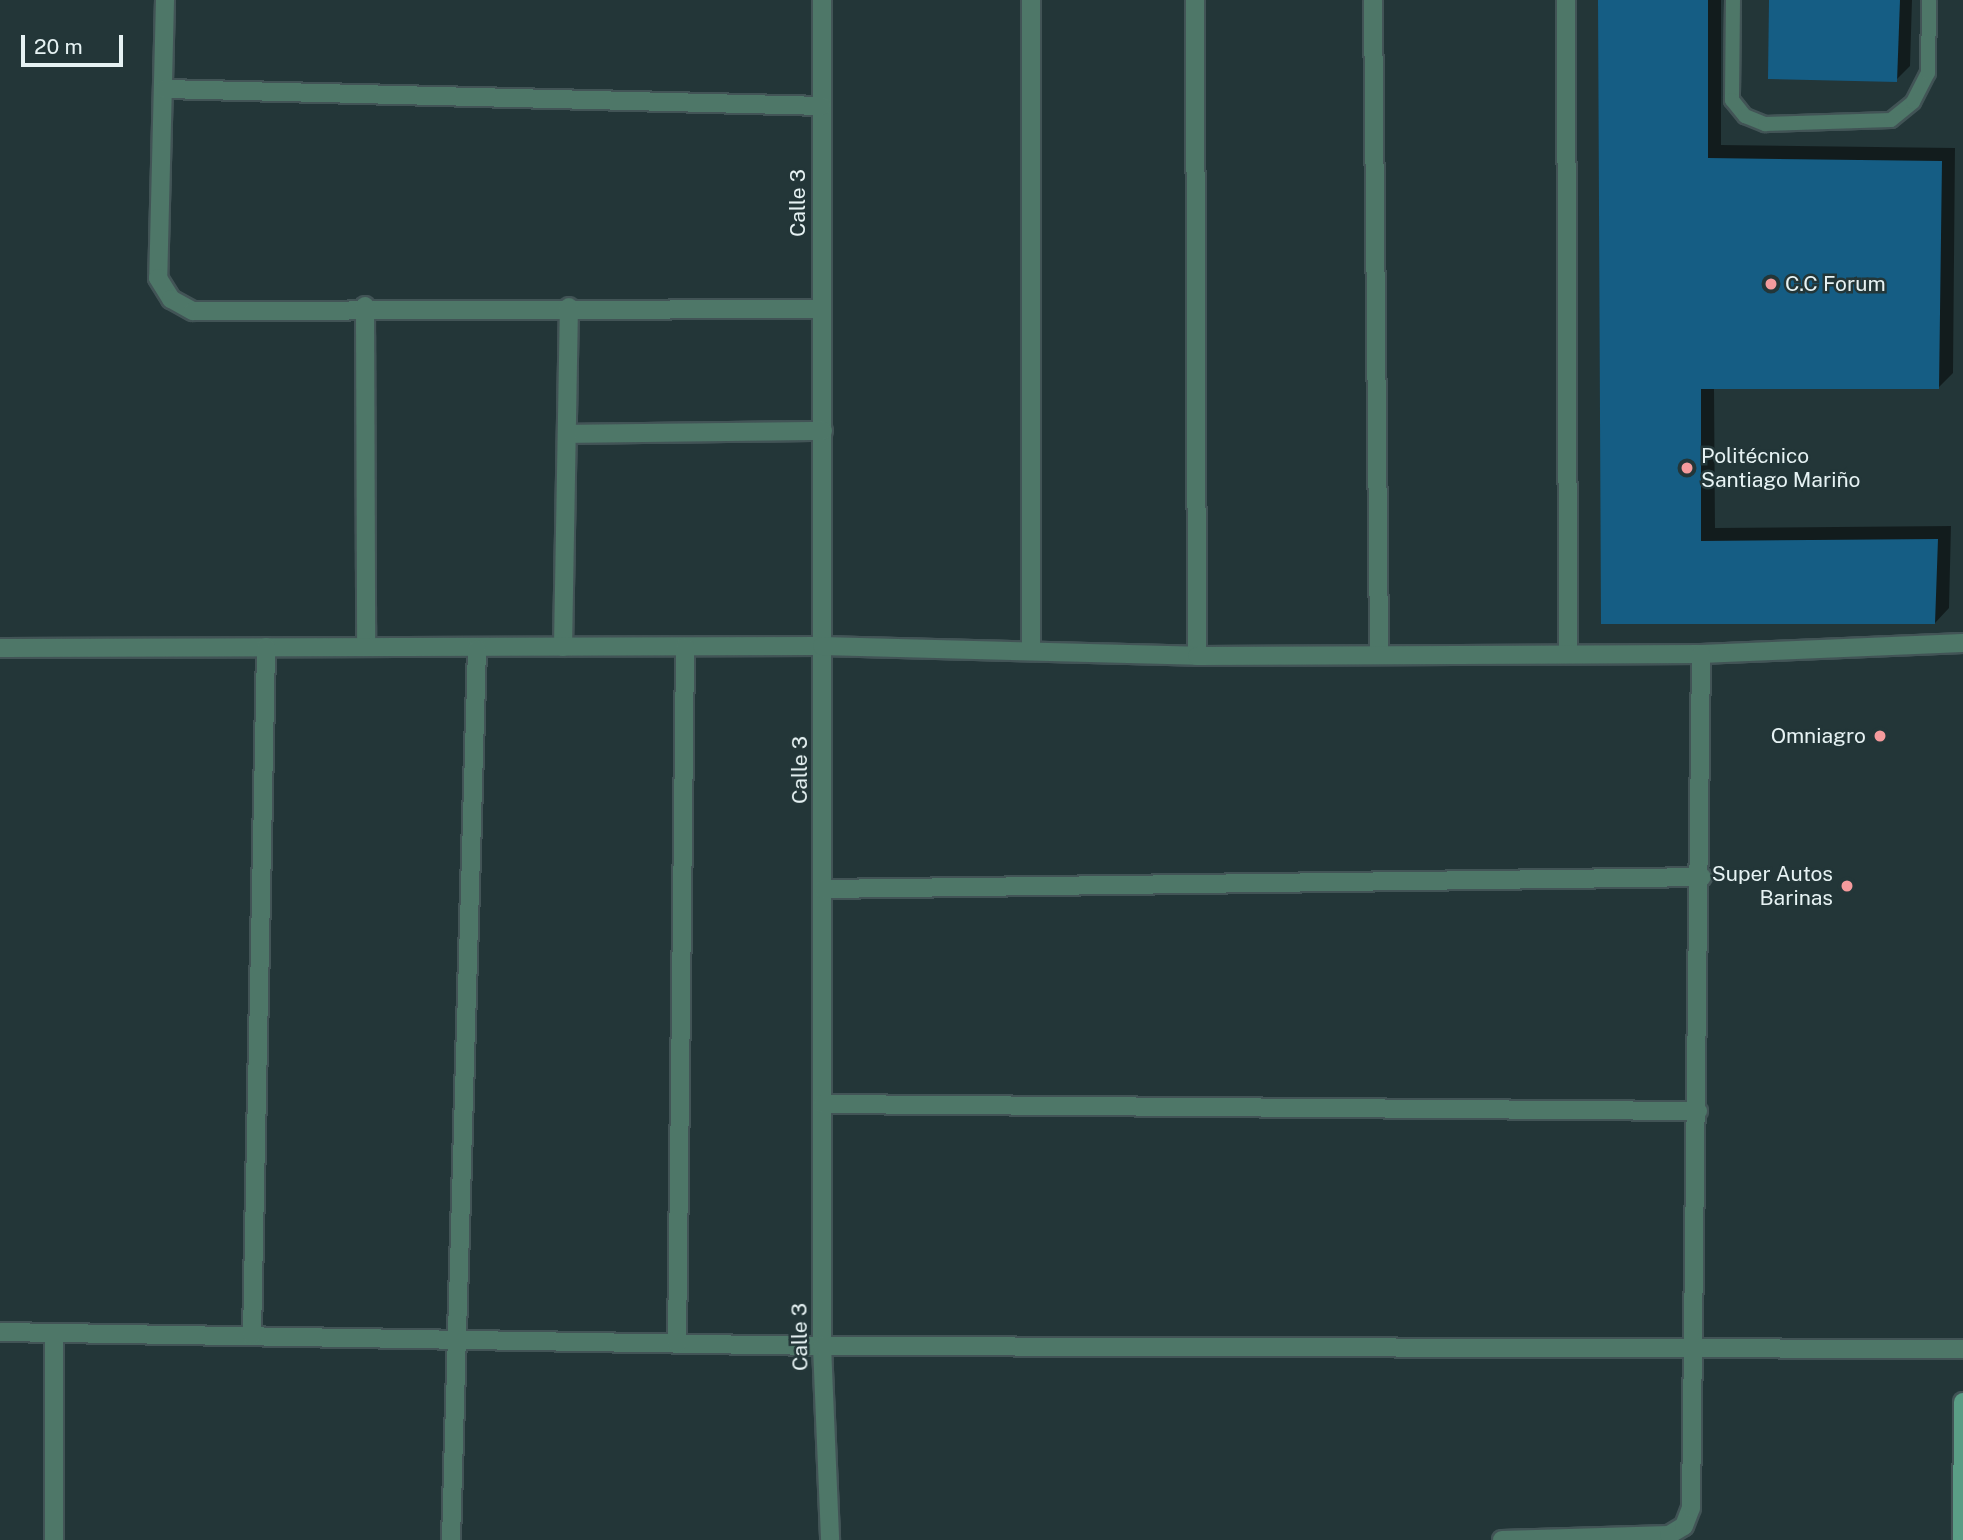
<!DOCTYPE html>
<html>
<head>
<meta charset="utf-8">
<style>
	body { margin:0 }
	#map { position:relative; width:1963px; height:1540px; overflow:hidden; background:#233638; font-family:"Public Sans",sans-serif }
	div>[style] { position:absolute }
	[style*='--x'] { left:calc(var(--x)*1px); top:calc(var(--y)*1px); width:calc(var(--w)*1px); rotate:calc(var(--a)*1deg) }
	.shadow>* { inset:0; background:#0007 }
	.building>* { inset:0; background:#155d84 }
	.roads { filter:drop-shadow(2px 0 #425456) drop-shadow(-2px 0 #425456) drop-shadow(0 2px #425456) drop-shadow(0 -2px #425456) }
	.lane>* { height:14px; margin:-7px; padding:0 7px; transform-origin:7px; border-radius:7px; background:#4e7768 }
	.street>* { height:18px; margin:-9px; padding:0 9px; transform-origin:9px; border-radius:9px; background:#4e7768 }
	.secondary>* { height:18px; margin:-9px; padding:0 9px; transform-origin:9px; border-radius:9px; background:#5a9d85 }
	.dots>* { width:19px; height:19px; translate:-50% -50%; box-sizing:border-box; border:4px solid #233638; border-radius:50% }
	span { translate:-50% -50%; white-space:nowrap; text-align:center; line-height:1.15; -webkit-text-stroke:5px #233638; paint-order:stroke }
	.street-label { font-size:21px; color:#e6f2f3 }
	.poi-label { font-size:21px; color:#e6f2f3 }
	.left { translate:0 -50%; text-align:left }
	.right { translate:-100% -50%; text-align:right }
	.scale { position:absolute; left:21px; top:35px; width:102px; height:32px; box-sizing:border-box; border:4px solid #e6f2f3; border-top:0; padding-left:9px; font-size:21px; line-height:24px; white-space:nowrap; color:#e6f2f3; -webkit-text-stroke:5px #233638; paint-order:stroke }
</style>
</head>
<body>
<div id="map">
	<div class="shadow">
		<i style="clip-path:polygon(1600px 0,1721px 0,1721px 145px,1955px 148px,1953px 373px,1939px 387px,1714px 387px,1715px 528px,1951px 526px,1949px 608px,1935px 623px,1603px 622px)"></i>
		<i style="clip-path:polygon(1771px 0,1912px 0,1910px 66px,1896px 80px)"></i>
	</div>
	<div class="building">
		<i style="clip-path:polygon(1598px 0,1708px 0,1708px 158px,1942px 161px,1939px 389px,1701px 389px,1701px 541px,1938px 539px,1935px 624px,1601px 624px)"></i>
		<i style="clip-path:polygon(1769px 0,1900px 0,1897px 82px,1768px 79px)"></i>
	</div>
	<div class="roads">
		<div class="lane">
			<i style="--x:1733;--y:0;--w:100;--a:90.6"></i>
			<i style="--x:1732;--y:100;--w:21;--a:51"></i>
			<i style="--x:1745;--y:116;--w:22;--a:22"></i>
			<i style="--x:1765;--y:124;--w:126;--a:-1.8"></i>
			<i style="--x:1891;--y:120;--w:28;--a:-39"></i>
			<i style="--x:1913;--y:102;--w:33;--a:-63"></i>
			<i style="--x:1928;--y:73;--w:73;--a:-89.2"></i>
		</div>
		<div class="street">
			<i style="--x:165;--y:0;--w:278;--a:91.4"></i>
			<i style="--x:158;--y:278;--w:25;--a:58"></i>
			<i style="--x:171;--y:299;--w:25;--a:29"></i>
			<i style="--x:193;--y:311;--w:627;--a:-0.18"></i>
			<i style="--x:822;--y:0;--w:1346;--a:90"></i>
			<i style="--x:822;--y:1346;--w:194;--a:87.6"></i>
			<i style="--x:1195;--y:0;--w:656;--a:89.83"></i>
			<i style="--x:1373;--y:0;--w:652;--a:89.47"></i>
			<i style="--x:1566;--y:0;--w:653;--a:89.82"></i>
			<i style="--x:165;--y:89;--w:657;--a:1.48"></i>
			<i style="--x:365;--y:306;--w:339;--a:89.8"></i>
			<i style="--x:569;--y:434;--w:254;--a:-0.7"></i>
			<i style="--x:563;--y:647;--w:340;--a:-89"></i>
			<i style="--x:0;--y:648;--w:822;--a:-0.14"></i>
			<i style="--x:822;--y:646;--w:375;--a:1.5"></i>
			<i style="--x:1197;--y:656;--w:504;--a:-0.23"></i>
			<i style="--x:1701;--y:654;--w:262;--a:-2.4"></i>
			<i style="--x:1031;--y:651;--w:651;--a:-90"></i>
			<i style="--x:823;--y:889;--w:879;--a:-0.78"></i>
			<i style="--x:823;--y:1104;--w:875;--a:0.46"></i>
			<i style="--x:0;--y:1332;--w:822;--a:0.98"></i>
			<i style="--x:822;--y:1346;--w:1141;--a:0.15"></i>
			<i style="--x:252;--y:1335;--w:688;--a:-88.83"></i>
			<i style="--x:677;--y:1344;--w:697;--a:-89.34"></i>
			<i style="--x:54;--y:1540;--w:206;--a:-90"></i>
			<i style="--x:451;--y:1540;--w:891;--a:-88.33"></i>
			<i style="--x:1502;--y:1540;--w:167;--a:-1.7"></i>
			<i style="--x:1669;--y:1535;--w:17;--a:-31"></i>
			<i style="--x:1684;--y:1526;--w:19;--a:-69"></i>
			<i style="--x:1691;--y:1508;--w:854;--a:-89.33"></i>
		</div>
		<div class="secondary">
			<i style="--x:1962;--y:1540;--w:138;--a:-89.6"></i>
		</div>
	</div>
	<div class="dots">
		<i style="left:1771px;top:284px;background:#f59b9d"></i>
		<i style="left:1687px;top:468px;background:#f59b9d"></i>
		<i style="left:1880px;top:736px;background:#f59b9d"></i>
		<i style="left:1847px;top:886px;background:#f59b9d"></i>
	</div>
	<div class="street-label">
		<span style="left:798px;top:203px;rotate:-90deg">Calle 3</span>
		<span style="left:800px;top:770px;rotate:-90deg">Calle 3</span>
		<span style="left:800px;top:1337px;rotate:-91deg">Calle 3</span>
	</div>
	<div class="poi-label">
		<span class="left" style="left:1785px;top:284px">C.C Forum</span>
		<span class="left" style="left:1701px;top:468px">Politécnico<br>Santiago Mariño</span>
		<span class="right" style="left:1866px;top:736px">Omniagro</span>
		<span class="right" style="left:1833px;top:886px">Super Autos<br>Barinas</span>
	</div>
	<div class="scale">20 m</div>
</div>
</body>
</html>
